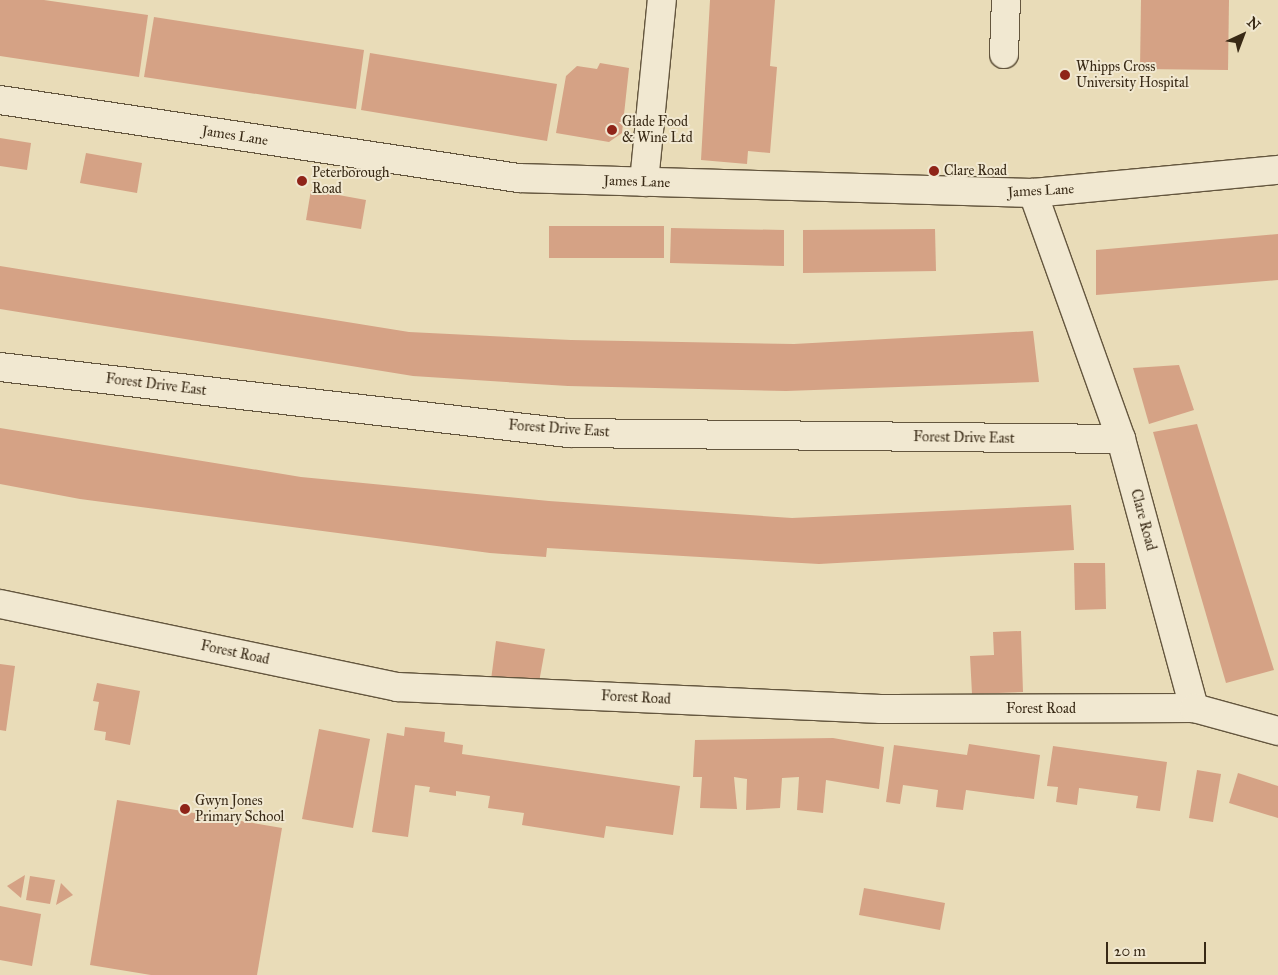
<!DOCTYPE html>
<html>
<head>
<meta charset="utf-8">
<style>
	body { margin:0 }
	#map { position:relative; width:1278px; height:975px; overflow:hidden; background:#e9dcb8; font-family:"IM FELL Great Primer",serif }
	div>[style] { position:absolute }
	[style*='--x'] { left:calc(var(--x)*1px); top:calc(var(--y)*1px); width:calc(var(--w)*1px); rotate:calc(var(--a)*1deg) }
	.building>* { inset:0; background:#d5a285 }
	.roads { filter:drop-shadow(1px 0 #64563e) drop-shadow(-1px 0 #64563e) drop-shadow(0 1px #64563e) drop-shadow(0 -1px #64563e) }
	.minor>* { height:28px; margin:-14px; padding:0 14px; transform-origin:14px; border-radius:14px; background:#f1e8d1 }
	.dots>* { width:14px; height:14px; translate:-50% -50%; box-sizing:border-box; border:2px solid #f1e8d1; border-radius:50% }
	span { translate:-50% -50%; white-space:nowrap; text-align:center; line-height:1.15; -webkit-text-stroke:4px #f1e8d1; paint-order:stroke }
	.poi-label { font-size:14px; color:#382915 }
	.left { translate:0 -50%; text-align:left }
	.street-label { font-size:14px; color:#382915 }
	.north { position:absolute; left:1218px; top:10px; width:50px; height:50px; -webkit-text-stroke:4px #f1e8d1; paint-order:stroke; rotate:43deg; font-size:14px; font-weight:700; line-height:20px; text-align:center; color:#382915 }
	.north::after { content:''; display:block; margin:auto; width:18px; height:22px; background:#382915; clip-path:polygon(50% 0,100% 100%,50% 72%,0 100%) }
	.scale { position:absolute; left:1106px; top:942px; width:100px; height:22px; box-sizing:border-box; border:2px solid #382915; border-top:0; padding-left:6px; font-size:15px; line-height:18px; white-space:nowrap; color:#382915; -webkit-text-stroke:4px #f1e8d1; paint-order:stroke }
</style>
</head>
<body>
<div id="map">
	<div class="building">
		<i style="clip-path:polygon(0 0,44px 0,148px 15px,139px 77px,0 56px)"></i>
		<i style="clip-path:polygon(710px 0,775px 0,770px 66px,777px 67px,770px 153px,748px 151px,747px 164px,701px 160px)"></i>
		<i style="clip-path:polygon(1141px 0,1229px 0,1228px 70px,1140px 69px)"></i>
		<i style="clip-path:polygon(154px 17px,364px 50px,356px 109px,144px 77px)"></i>
		<i style="clip-path:polygon(370px 53px,557px 84px,547px 141px,361px 110px)"></i>
		<i style="clip-path:polygon(600px 63px,629px 68px,622px 133px,609px 142px,556px 133px,566px 76px,577px 66px,597px 69px)"></i>
		<i style="clip-path:polygon(0 138px,31px 143px,27px 170px,0 166px)"></i>
		<i style="clip-path:polygon(86px 153px,142px 163px,137px 193px,80px 183px)"></i>
		<i style="clip-path:polygon(311px 190px,366px 200px,361px 229px,306px 220px)"></i>
		<i style="clip-path:polygon(549px 226px,664px 226px,664px 258px,549px 258px)"></i>
		<i style="clip-path:polygon(671px 228px,784px 230px,784px 266px,670px 263px)"></i>
		<i style="clip-path:polygon(935px 229px,936px 271px,803px 273px,803px 230px)"></i>
		<i style="clip-path:polygon(1278px 234px,1278px 280px,1096px 295px,1096px 250px)"></i>
		<i style="clip-path:polygon(0 266px,409px 332px,571px 340px,794px 344px,1033px 331px,1039px 382px,786px 391px,568px 386px,413px 376px,0 309px)"></i>
		<i style="clip-path:polygon(1179px 365px,1194px 410px,1149px 424px,1133px 368px)"></i>
		<i style="clip-path:polygon(1197px 424px,1274px 670px,1226px 683px,1153px 432px)"></i>
		<i style="clip-path:polygon(0 428px,301px 477px,549px 501px,792px 518px,1071px 505px,1074px 550px,819px 564px,547px 548px,546px 557px,490px 553px,80px 499px,0 484px)"></i>
		<i style="clip-path:polygon(1074px 563px,1105px 563px,1106px 609px,1075px 610px)"></i>
		<i style="clip-path:polygon(1021px 631px,1023px 692px,972px 694px,970px 656px,994px 655px,993px 632px)"></i>
		<i style="clip-path:polygon(496px 641px,545px 649px,538px 688px,491px 680px)"></i>
		<i style="clip-path:polygon(0 664px,15px 666px,6px 731px,0 730px)"></i>
		<i style="clip-path:polygon(97px 683px,140px 691px,130px 745px,105px 740px,106px 732px,94px 730px,99px 702px,93px 701px)"></i>
		<i style="clip-path:polygon(405px 727px,445px 732px,444px 742px,463px 745px,462px 754px,680px 786px,673px 835px,606px 826px,604px 838px,522px 825px,524px 813px,488px 808px,490px 796px,456px 791px,456px 796px,429px 792px,430px 787px,415px 785px,408px 837px,372px 832px,387px 733px,404px 736px)"></i>
		<i style="clip-path:polygon(319px 729px,370px 739px,353px 828px,302px 819px)"></i>
		<i style="clip-path:polygon(833px 738px,884px 747px,879px 789px,826px 780px,823px 813px,797px 810px,799px 777px,782px 778px,780px 808px,746px 810px,747px 779px,734px 777px,737px 809px,700px 808px,702px 777px,693px 777px,695px 740px)"></i>
		<i style="clip-path:polygon(969px 744px,1040px 755px,1034px 799px,966px 790px,963px 810px,936px 807px,938px 790px,903px 785px,900px 804px,886px 802px,894px 745px,967px 755px)"></i>
		<i style="clip-path:polygon(1053px 746px,1167px 762px,1160px 811px,1136px 808px,1138px 796px,1079px 788px,1077px 805px,1056px 802px,1058px 787px,1047px 786px)"></i>
		<i style="clip-path:polygon(1197px 770px,1221px 774px,1213px 822px,1189px 818px)"></i>
		<i style="clip-path:polygon(1238px 773px,1278px 786px,1278px 818px,1229px 803px)"></i>
		<i style="clip-path:polygon(117px 800px,282px 828px,257px 975px,151px 975px,90px 965px)"></i>
		<i style="clip-path:polygon(25px 875px,21px 898px,7px 886px)"></i>
		<i style="clip-path:polygon(30px 876px,55px 880px,50px 904px,26px 900px)"></i>
		<i style="clip-path:polygon(61px 883px,73px 895px,56px 905px)"></i>
		<i style="clip-path:polygon(864px 888px,945px 903px,940px 930px,859px 915px)"></i>
		<i style="clip-path:polygon(0 906px,41px 914px,32px 966px,0 960px)"></i>
	</div>
	<div class="roads">
		<div class="minor">
			<i style="--x:1004;--y:54;--w:54;--a:-87.9"></i>
			<i style="--x:0;--y:100;--w:524;--a:8.56"></i>
			<i style="--x:518;--y:178;--w:515;--a:1.67"></i>
			<i style="--x:1033;--y:193;--w:246;--a:-5.4"></i>
			<i style="--x:644;--y:182;--w:183;--a:-84.4"></i>
			<i style="--x:1033;--y:193;--w:261;--a:70.3"></i>
			<i style="--x:1121;--y:439;--w:279;--a:74.8"></i>
			<i style="--x:0;--y:367;--w:572;--a:6.63"></i>
			<i style="--x:568;--y:433;--w:553;--a:0.62"></i>
			<i style="--x:0;--y:604;--w:406;--a:11.8"></i>
			<i style="--x:397;--y:687;--w:484;--a:2.6"></i>
			<i style="--x:881;--y:709;--w:313;--a:-0.2"></i>
			<i style="--x:1194;--y:708;--w:87;--a:15.3"></i>
		</div>
	</div>
	<div class="dots">
		<i style="left:1065px;top:75px;background:#8f2418"></i>
		<i style="left:612px;top:130px;background:#8f2418"></i>
		<i style="left:934px;top:171px;background:#8f2418"></i>
		<i style="left:302px;top:181px;background:#8f2418"></i>
		<i style="left:185px;top:809px;background:#8f2418"></i>
	</div>
	<div class="poi-label">
		<span class="left" style="left:1076px;top:75px">Whipps Cross<br>University Hospital</span>
		<span class="left" style="left:622px;top:130px">Glade Food<br>&amp; Wine Ltd</span>
		<span class="left" style="left:944px;top:171px">Clare Road</span>
		<span class="left" style="left:312px;top:181px">Peterborough<br>Road</span>
		<span class="left" style="left:195px;top:809px">Gwyn Jones<br>Primary School</span>
	</div>
	<div class="street-label">
		<span style="left:235px;top:136px;rotate:9deg">James Lane</span>
		<span style="left:637px;top:182px;rotate:2deg">James Lane</span>
		<span style="left:1041px;top:191px;rotate:-3deg">James Lane</span>
		<span style="left:156px;top:385px;rotate:7deg">Forest Drive East</span>
		<span style="left:559px;top:429px;rotate:4deg">Forest Drive East</span>
		<span style="left:964px;top:438px;rotate:1deg">Forest Drive East</span>
		<span style="left:1143px;top:520px;rotate:75deg">Clare Road</span>
		<span style="left:235px;top:653px;rotate:12deg">Forest Road</span>
		<span style="left:636px;top:698px;rotate:3deg">Forest Road</span>
		<span style="left:1041px;top:709px">Forest Road</span>
	</div>
	<div class="north">N</div>
	<div class="scale">20 m</div>
</div>
</body>
</html>
